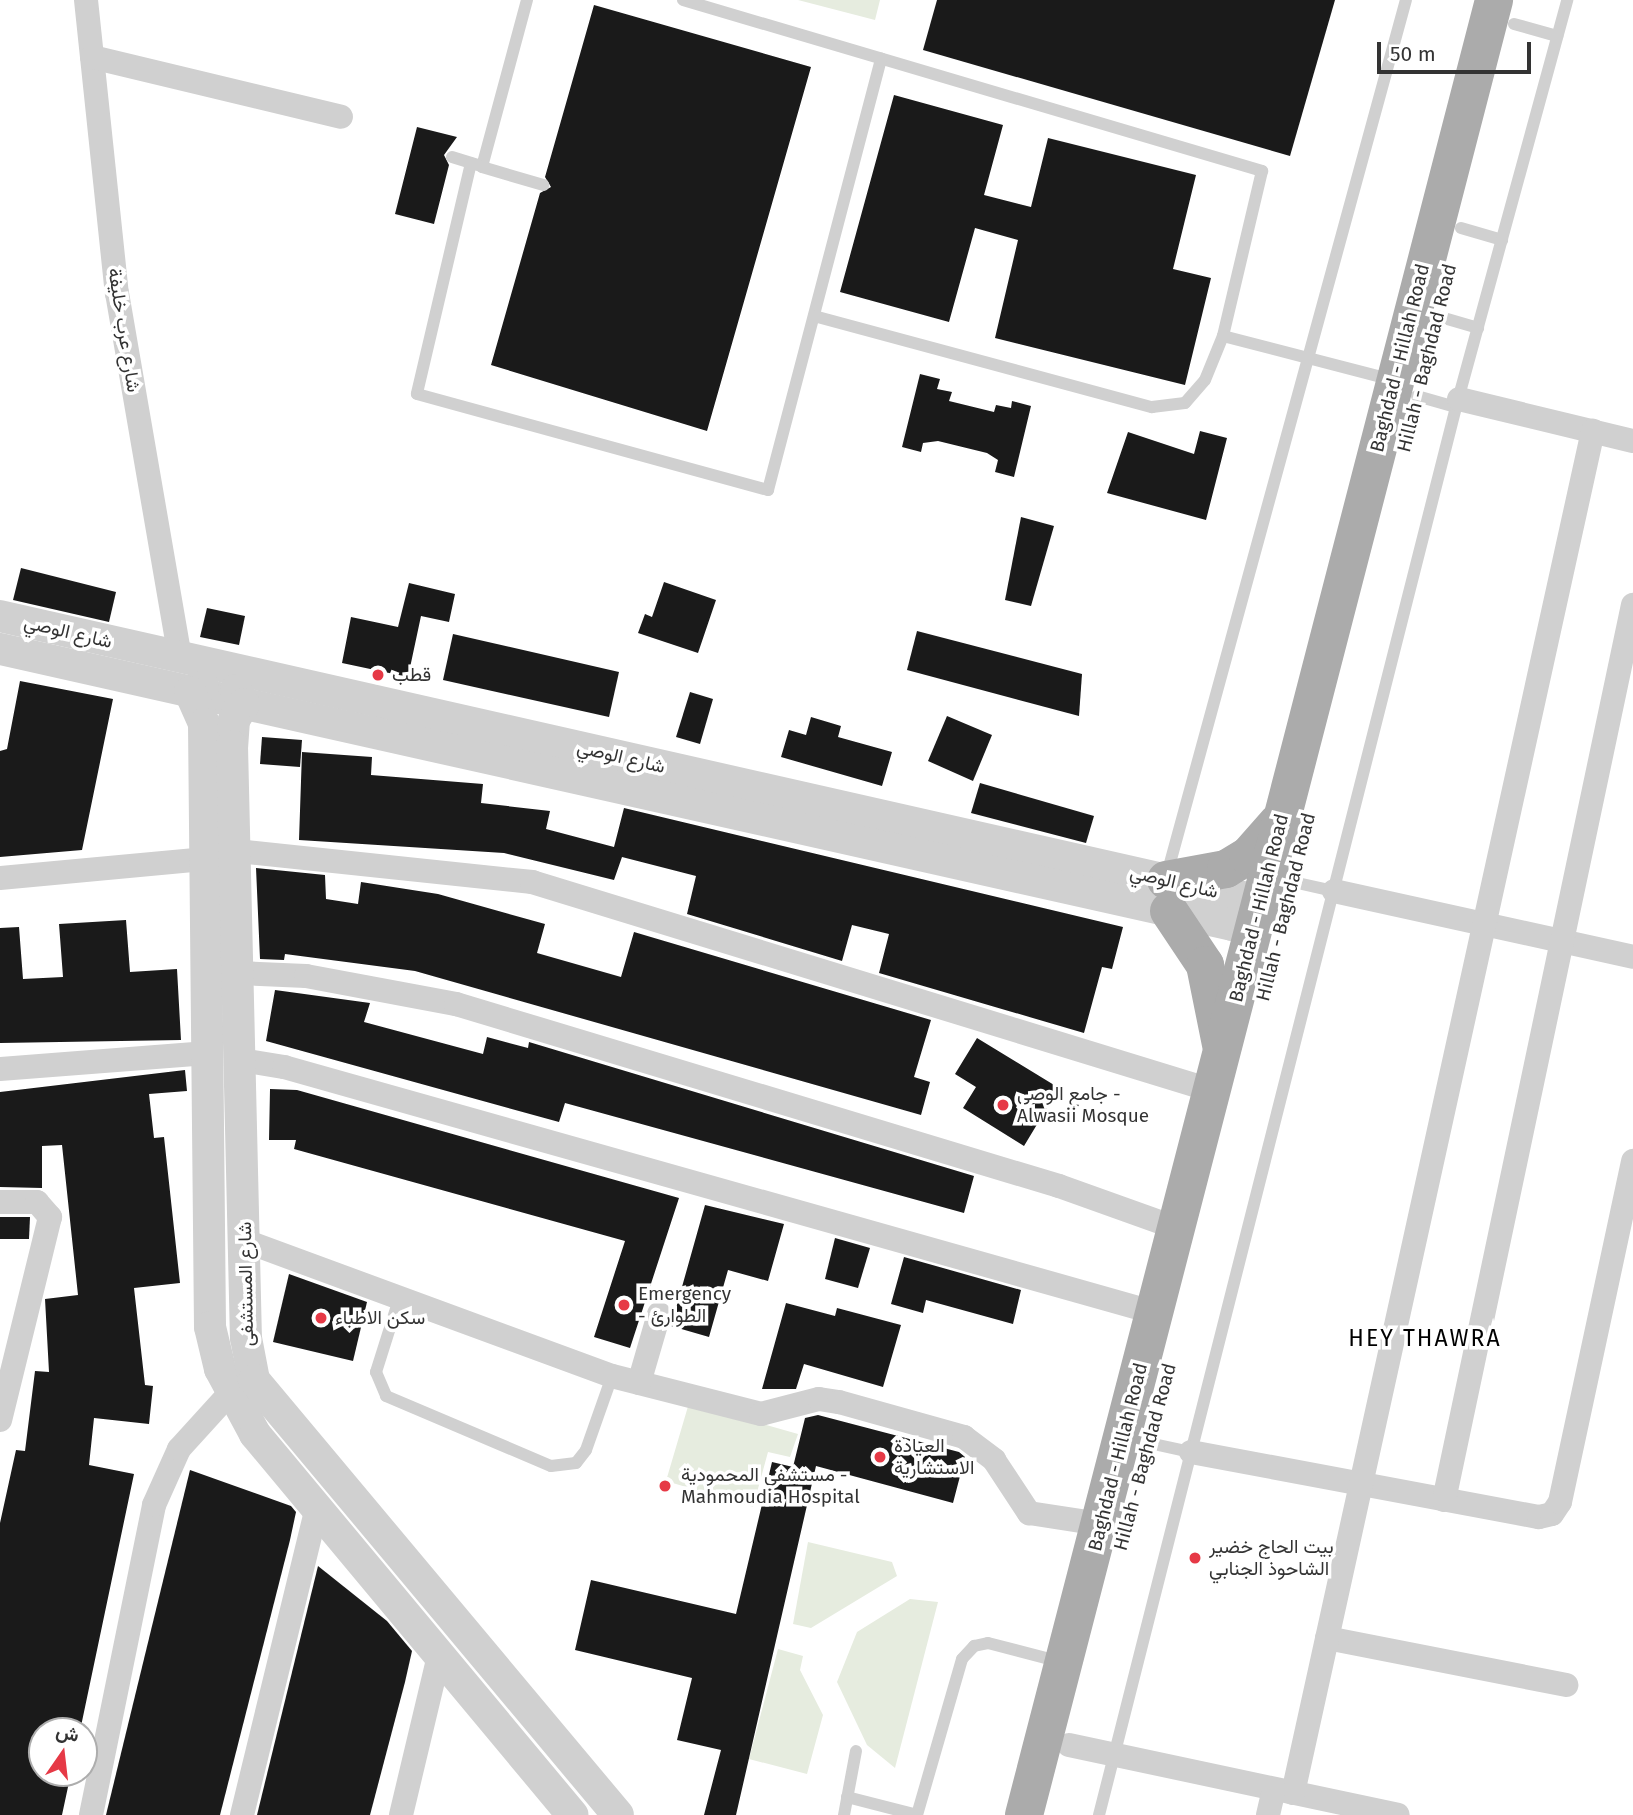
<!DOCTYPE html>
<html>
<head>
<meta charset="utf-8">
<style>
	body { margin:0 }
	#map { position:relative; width:1633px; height:1815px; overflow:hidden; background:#fff; font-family:"Fira Sans",Vazirmatn,sans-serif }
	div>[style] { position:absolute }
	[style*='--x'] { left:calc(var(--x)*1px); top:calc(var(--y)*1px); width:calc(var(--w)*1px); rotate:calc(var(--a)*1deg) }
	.green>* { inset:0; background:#e6ecdf }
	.building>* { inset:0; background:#1a1a1a }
	.service>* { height:12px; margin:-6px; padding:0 6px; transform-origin:6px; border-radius:6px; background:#d0d0d0 }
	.minor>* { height:24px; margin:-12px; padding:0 12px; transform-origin:12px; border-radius:12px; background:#d0d0d0 }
	.tertiary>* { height:32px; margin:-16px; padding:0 16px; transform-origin:16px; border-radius:16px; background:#d0d0d0 }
	.primary>* { height:38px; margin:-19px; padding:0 19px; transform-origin:19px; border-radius:19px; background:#ababab }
	.dots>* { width:19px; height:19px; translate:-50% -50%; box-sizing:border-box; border:4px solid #fff; border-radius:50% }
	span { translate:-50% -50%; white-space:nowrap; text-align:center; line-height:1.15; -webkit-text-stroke:7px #fff; paint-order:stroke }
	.street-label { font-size:19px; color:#333 }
	.poi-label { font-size:19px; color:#333 }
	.left { translate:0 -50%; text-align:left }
	.quarter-label { font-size:23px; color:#000; letter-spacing:2px }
	.north { position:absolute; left:28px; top:1717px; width:70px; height:70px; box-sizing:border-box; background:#fff; border:2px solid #adadad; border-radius:50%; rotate:14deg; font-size:19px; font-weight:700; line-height:28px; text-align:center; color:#333 }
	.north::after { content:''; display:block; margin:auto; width:24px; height:32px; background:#e63946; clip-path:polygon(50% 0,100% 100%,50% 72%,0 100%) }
	.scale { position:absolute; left:1377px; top:42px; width:154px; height:32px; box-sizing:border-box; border:4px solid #333; border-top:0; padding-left:9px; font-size:21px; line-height:24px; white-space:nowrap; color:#333; -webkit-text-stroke:5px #fff; paint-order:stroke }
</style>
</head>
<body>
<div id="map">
	<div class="green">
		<i style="clip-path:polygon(798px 0,880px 0,875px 20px)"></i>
		<i style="clip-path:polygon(689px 1403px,798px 1434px,790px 1457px,768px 1452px,753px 1507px,666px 1481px)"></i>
		<i style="clip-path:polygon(808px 1542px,892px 1562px,897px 1576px,811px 1628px,793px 1624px)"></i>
		<i style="clip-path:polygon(910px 1599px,938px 1602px,895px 1768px,867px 1745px,837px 1682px,857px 1632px)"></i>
		<i style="clip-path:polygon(778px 1649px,803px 1656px,800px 1670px,823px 1715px,807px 1774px,749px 1759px)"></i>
	</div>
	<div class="building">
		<i style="clip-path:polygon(937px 0,1335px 0,1290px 156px,923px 50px)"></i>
		<i style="clip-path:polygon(594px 5px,811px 67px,707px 431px,491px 365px,540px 193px,551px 187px,545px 177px)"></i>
		<i style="clip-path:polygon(894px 95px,1003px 125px,984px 195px,1031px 207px,1048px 138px,1196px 175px,1173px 269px,1211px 278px,1185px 385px,995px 338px,1018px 240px,975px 228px,949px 322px,840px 292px)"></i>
		<i style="clip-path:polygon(417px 127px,457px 137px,444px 155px,449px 165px,434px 224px,395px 214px)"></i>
		<i style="clip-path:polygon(920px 374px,940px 379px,937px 389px,952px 392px,949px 401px,994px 412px,996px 405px,1011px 408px,1012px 401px,1031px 406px,1014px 477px,995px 472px,998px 460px,987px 453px,938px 441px,923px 443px,921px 452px,902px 447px)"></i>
		<i style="clip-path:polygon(1200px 431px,1227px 438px,1206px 520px,1107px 493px,1128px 432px,1194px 454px)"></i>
		<i style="clip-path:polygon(1021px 517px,1054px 526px,1031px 606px,1005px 600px)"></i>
		<i style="clip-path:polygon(21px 568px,116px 592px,109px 622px,13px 600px)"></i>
		<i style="clip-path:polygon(664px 582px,716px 600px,698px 653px,638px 633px,645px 614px,652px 617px)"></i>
		<i style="clip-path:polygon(409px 583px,455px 594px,449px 622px,421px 616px,408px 677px,342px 663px,351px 617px,398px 627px)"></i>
		<i style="clip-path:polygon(207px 608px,245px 616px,239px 645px,200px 637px)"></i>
		<i style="clip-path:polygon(917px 631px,1082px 674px,1079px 716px,907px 670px)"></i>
		<i style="clip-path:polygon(453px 634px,619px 672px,609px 717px,443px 680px)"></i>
		<i style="clip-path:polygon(20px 681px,113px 699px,82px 850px,0 857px,0 751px,7px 749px)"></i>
		<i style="clip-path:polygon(690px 692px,713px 699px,700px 744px,676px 737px)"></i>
		<i style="clip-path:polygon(947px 716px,992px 735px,973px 781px,928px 761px)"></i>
		<i style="clip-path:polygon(811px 717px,841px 726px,838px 737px,892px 752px,882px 786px,781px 757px,789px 730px,806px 735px)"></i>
		<i style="clip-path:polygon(262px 737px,302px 740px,300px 767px,260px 764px)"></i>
		<i style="clip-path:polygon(302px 752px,372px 757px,371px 775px,483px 784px,481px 803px,550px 811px,546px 829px,614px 847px,624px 808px,1123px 927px,1112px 969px,1102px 967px,1084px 1033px,879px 973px,889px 934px,852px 925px,842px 961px,687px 914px,696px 876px,622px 857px,614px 880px,504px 853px,299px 840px)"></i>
		<i style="clip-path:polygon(980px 783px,1094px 816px,1086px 843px,971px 813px)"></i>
		<i style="clip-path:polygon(256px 868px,325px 875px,326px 899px,358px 904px,361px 882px,438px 894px,545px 924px,537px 953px,621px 977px,634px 932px,931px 1020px,914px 1077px,930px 1082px,921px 1115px,415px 971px,285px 954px,284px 960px,260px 959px)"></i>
		<i style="clip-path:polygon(126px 920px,130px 972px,177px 969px,181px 1040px,0 1043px,0 928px,19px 927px,23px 979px,63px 977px,59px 924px)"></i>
		<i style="clip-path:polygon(275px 990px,370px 1003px,364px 1022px,483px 1054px,487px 1037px,528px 1048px,529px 1042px,974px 1176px,964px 1213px,565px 1103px,559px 1122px,266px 1041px)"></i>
		<i style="clip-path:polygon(977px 1038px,1059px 1088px,1024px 1146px,963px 1108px,976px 1087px,955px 1074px)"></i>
		<i style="clip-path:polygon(185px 1070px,187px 1091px,149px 1094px,154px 1138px,164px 1137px,180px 1283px,134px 1288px,145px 1385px,153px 1386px,149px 1424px,94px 1418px,89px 1465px,134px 1474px,80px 1731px,42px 1731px,42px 1773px,71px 1773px,62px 1815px,0 1815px,0 1523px,16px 1450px,25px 1451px,35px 1371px,49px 1372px,45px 1299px,78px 1295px,62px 1145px,42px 1146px,42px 1188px,0 1187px,0 1092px)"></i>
		<i style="clip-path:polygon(270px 1089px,297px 1090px,679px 1198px,630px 1348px,594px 1337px,625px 1241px,294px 1149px,296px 1140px,269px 1140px)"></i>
		<i style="clip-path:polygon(705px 1205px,784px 1224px,768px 1281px,728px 1270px,709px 1337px,671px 1326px)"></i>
		<i style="clip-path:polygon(0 1217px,30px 1217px,29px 1239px,0 1239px)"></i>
		<i style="clip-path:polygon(835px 1238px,870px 1248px,858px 1288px,825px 1279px)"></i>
		<i style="clip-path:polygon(904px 1257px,1021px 1290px,1013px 1324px,926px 1300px,923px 1313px,891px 1304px)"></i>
		<i style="clip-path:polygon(289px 1274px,367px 1302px,353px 1361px,273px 1342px)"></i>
		<i style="clip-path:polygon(786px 1303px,835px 1316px,837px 1308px,901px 1325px,883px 1387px,804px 1364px,796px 1389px,762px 1389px)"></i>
		<i style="clip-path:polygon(818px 1415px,959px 1452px,965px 1457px,953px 1503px,816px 1466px,736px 1815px,704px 1815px,721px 1750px,677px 1740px,692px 1678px,575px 1650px,591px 1580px,736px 1614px,772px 1462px,793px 1467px,805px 1418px)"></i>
		<i style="clip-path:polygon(190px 1470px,291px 1506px,296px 1512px,290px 1540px,220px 1815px,106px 1815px)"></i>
		<i style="clip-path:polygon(318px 1566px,387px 1621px,412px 1651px,405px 1682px,370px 1815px,257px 1815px)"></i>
	</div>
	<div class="service">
		<i style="--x:527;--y:0;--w:173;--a:105.1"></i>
		<i style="--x:482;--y:167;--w:64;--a:16.4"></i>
		<i style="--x:683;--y:0;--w:604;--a:16.45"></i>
		<i style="--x:1262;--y:171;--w:170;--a:103.3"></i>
		<i style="--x:1223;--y:336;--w:176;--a:14.5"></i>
		<i style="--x:1514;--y:24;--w:45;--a:15.6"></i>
		<i style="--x:452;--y:157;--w:28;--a:17"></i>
		<i style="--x:471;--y:163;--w:237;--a:103.2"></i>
		<i style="--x:417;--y:394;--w:364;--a:15.3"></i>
		<i style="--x:768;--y:490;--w:446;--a:-75.3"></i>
		<i style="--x:1461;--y:228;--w:43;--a:16.3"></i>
		<i style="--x:814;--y:316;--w:350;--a:15.1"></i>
		<i style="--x:1152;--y:407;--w:33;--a:-7"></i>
		<i style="--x:1185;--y:403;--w:30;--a:-49"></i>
		<i style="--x:1205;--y:380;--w:48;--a:-67.8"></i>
		<i style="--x:1437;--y:316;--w:43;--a:16.3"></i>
		<i style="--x:1417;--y:396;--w:41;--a:15.8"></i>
		<i style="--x:1167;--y:874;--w:906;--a:-74.71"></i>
		<i style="--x:1293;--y:882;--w:42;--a:12.4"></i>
		<i style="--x:400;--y:1296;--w:80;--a:107.5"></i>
		<i style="--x:376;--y:1372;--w:26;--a:67"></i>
		<i style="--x:386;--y:1396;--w:179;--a:23"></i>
		<i style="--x:551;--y:1466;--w:25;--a:-7"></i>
		<i style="--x:576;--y:1463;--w:16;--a:-52"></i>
		<i style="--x:586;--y:1450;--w:78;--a:-70.6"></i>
		<i style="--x:1149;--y:1443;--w:43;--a:12.1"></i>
		<i style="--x:847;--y:1797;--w:72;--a:14.4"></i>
		<i style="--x:844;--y:1815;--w:65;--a:-79.4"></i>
		<i style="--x:917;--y:1815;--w:162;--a:-73.9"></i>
		<i style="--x:962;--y:1659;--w:18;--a:-47"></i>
		<i style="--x:974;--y:1646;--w:14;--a:-12"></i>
		<i style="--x:988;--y:1643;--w:75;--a:14.6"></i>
		<i style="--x:1099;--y:1815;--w:1453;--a:-75.77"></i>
		<i style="--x:1456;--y:407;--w:422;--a:-74.7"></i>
	</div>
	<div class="minor">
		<i style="--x:86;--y:0;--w:295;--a:84"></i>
		<i style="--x:117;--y:293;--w:369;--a:80.2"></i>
		<i style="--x:92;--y:57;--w:256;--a:13.5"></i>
		<i style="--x:1459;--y:399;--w:179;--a:13.6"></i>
		<i style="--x:237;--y:851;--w:297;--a:6"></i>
		<i style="--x:532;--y:882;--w:713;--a:17.04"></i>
		<i style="--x:0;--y:878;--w:207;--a:-5.3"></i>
		<i style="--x:1334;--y:891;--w:306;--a:12.4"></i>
		<i style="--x:239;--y:973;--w:67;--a:2.6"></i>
		<i style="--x:306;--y:976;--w:153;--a:10.6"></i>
		<i style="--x:456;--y:1004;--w:630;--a:16.8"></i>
		<i style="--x:1059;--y:1186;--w:127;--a:19.7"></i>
		<i style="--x:241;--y:1060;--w:44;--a:9.2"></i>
		<i style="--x:284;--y:1067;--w:906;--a:15.75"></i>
		<i style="--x:0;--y:1069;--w:208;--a:-4.4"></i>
		<i style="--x:0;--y:1202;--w:37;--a:0"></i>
		<i style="--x:37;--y:1202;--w:20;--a:49"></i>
		<i style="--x:50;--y:1217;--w:209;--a:103.8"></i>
		<i style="--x:245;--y:1241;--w:391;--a:20.2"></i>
		<i style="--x:612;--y:1376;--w:154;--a:14.3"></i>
		<i style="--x:761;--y:1414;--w:60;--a:-14.5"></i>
		<i style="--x:819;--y:1399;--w:20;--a:9"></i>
		<i style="--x:839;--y:1402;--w:130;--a:15.6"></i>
		<i style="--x:964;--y:1437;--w:38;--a:37"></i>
		<i style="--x:994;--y:1460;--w:64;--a:56.6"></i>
		<i style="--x:1029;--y:1513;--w:73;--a:8.7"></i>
		<i style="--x:639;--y:1383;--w:72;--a:-73.8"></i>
		<i style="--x:1191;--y:1452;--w:354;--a:10.6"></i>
		<i style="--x:1539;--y:1517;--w:13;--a:-13"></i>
		<i style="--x:1552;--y:1514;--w:14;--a:-56"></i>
		<i style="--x:1560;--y:1502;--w:349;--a:-77.9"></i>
		<i style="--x:1444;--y:1500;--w:915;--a:-78.08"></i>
		<i style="--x:1327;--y:1638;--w:244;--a:11.1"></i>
		<i style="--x:1069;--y:1745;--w:336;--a:12"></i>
		<i style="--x:1293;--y:1793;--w:1395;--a:-77.58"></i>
		<i style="--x:91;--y:1815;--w:316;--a:-78.5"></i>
		<i style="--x:154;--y:1505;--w:61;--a:-65.9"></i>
		<i style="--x:179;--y:1449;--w:76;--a:-47.7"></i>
		<i style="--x:242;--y:1815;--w:317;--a:-76.3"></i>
		<i style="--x:401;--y:1815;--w:164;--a:-76.6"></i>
		<i style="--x:1268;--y:1815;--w:26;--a:-77"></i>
	</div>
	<div class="tertiary">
		<i style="--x:0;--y:616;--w:1273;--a:12.75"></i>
		<i style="--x:1242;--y:897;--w:18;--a:77"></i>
		<i style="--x:1246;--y:915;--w:17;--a:144"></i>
		<i style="--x:1232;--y:925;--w:1263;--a:-167.37"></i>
		<i style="--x:203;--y:686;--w:14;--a:155"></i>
		<i style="--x:190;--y:692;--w:35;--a:66"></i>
		<i style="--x:204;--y:724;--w:603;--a:89.43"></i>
		<i style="--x:210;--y:1327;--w:43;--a:76.6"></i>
		<i style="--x:220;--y:1369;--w:74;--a:61.7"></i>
		<i style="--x:255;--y:1434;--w:496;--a:50.2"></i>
		<i style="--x:236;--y:690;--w:16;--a:60"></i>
		<i style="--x:244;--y:704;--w:19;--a:122"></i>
		<i style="--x:234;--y:720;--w:26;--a:94"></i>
		<i style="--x:232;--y:746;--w:592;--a:88.65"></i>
		<i style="--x:246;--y:1338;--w:43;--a:79.2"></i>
		<i style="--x:254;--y:1380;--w:567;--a:50.08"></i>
	</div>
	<div class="primary">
		<i style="--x:1166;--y:880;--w:61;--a:-10.4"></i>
		<i style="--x:1226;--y:869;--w:26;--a:-31"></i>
		<i style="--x:1248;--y:856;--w:45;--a:-48.6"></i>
		<i style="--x:1169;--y:911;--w:65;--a:56.3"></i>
		<i style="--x:1205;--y:965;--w:81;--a:78.6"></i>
		<i style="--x:1024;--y:1815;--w:1875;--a:-75.48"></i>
	</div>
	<div class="dots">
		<i style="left:378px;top:675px;background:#e63946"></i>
		<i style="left:1003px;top:1105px;background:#e63946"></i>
		<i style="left:624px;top:1305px;background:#e63946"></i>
		<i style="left:321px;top:1318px;background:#e63946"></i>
		<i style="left:880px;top:1457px;background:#e63946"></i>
		<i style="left:665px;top:1486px;background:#e63946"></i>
		<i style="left:1195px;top:1558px;background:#e63946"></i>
	</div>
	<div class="street-label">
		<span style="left:124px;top:330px;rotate:81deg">شارع عرب خليفة</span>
		<span style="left:1400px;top:358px;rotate:-76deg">Baghdad - Hillah Road</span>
		<span style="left:1427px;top:358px;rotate:-76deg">Hillah - Baghdad Road</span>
		<span style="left:68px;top:632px;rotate:13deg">شارع الوصي</span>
		<span style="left:621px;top:757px;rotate:13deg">شارع الوصي</span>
		<span style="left:1174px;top:882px;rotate:13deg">شارع الوصي</span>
		<span style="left:1286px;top:907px;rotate:-76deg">Hillah - Baghdad Road</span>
		<span style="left:1259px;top:908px;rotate:-76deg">Baghdad - Hillah Road</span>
		<span style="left:246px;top:1284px;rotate:-91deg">شارع المستشفى</span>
		<span style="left:1118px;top:1457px;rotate:-76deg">Baghdad - Hillah Road</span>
		<span style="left:1145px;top:1457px;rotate:-75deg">Hillah - Baghdad Road</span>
	</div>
	<div class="poi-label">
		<span class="left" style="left:392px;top:675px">قطب</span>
		<span class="left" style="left:1017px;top:1105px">جامع الوصي -<br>Alwasii Mosque</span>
		<span class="left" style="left:638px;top:1305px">Emergency<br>- الطوارئ</span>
		<span class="left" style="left:335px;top:1318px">سكن الاطباء</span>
		<span class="left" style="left:894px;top:1457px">العيادة<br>الاستشارية</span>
		<span class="left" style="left:681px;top:1486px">مستشفى المحمودية -<br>Mahmoudia Hospital</span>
		<span class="left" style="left:1209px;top:1558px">بيت الحاج خضير<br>الشاحوذ الجنابي</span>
	</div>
	<div class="quarter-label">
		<span style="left:1425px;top:1338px">HEY THAWRA</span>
	</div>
	<div class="north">ش</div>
	<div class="scale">50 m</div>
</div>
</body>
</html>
